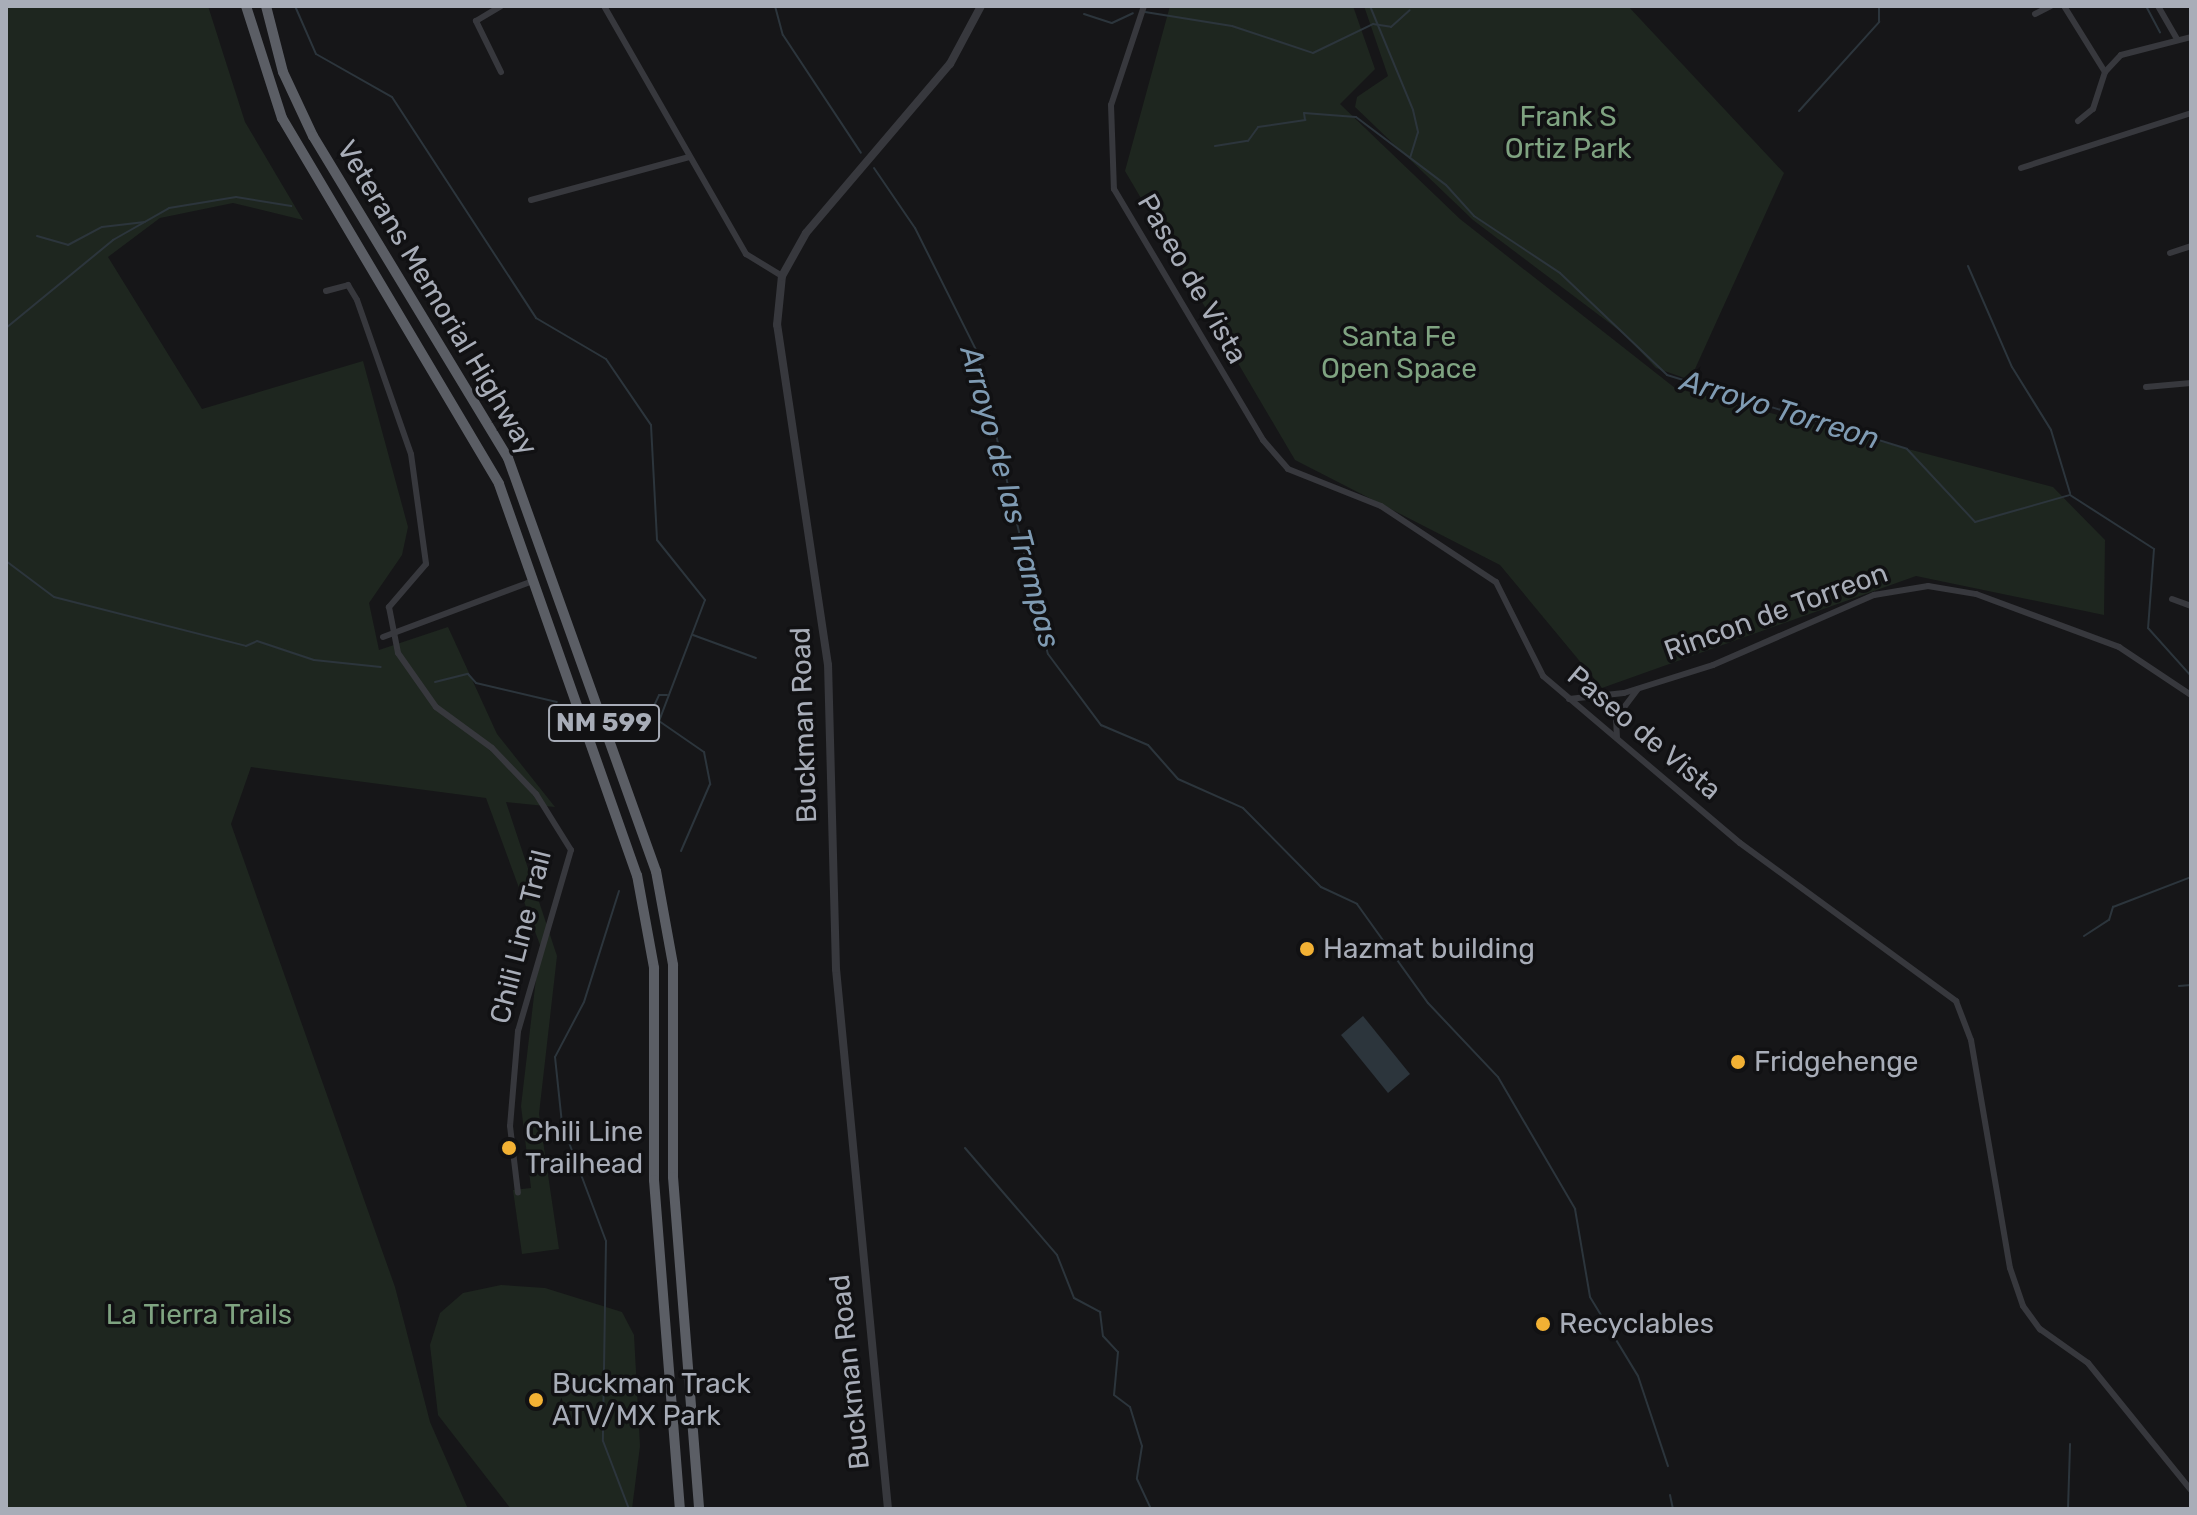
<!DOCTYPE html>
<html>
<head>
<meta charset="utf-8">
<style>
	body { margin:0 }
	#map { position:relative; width:2197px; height:1515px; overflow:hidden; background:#161618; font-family:Rubik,sans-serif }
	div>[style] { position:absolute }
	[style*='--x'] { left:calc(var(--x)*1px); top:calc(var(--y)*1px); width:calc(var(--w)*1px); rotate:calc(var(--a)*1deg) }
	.green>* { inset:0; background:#1e261f }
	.water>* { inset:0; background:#2c353c }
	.stream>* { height:2px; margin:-1px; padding:0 1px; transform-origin:1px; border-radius:1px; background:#2c353c }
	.minor>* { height:6px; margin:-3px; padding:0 3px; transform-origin:3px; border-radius:3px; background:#37383d }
	.tertiary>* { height:8px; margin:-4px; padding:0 4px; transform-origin:4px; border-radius:4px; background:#37383d }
	.trunk>* { height:10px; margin:-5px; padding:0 5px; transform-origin:5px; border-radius:5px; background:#5b5e65 }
	.dots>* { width:22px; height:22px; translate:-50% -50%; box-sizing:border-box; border:4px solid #111113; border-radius:50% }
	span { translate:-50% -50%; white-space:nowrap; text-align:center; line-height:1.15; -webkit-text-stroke:7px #111113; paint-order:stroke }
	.shield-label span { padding:2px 6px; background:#111113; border:2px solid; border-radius:6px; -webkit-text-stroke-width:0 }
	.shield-label { font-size:26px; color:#a8adb8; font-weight:700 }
	.park-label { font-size:28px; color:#7fa381 }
	.street-label { font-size:28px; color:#a8adb8 }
	.poi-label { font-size:28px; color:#a8adb8 }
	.left { translate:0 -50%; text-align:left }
	.water-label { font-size:30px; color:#7f9bb3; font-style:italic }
	.frame { position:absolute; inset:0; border:8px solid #a8adb8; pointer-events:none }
</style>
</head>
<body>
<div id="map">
	<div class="green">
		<i style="clip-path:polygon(6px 6px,208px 6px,245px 122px,303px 220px,233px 203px,160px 218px,108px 257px,202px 409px,363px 361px,408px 527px,402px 555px,369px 603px,379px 650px,448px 627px,497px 734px,555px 807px,506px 802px,557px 956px,539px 1114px,559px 1249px,522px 1254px,513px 1190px,531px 1188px,521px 1106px,540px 945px,486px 798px,251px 767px,231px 824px,395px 1287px,430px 1422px,468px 1509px,6px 1509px)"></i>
		<i style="clip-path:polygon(1170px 6px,1353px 6px,1375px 69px,1340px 104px,1460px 219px,1675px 388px,2053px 487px,2105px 540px,2104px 615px,1916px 576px,1602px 688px,1500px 565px,1295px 460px,1125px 171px)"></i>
		<i style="clip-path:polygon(1364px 6px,1628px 6px,1784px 173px,1690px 380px,1656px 368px,1624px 334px,1473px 220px,1355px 107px,1357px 97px,1388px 76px)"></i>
		<i style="clip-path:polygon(501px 1285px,545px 1288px,622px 1312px,634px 1335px,640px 1446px,632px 1509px,511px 1509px,438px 1415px,430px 1345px,440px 1313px,463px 1293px)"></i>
	</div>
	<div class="water">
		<i style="clip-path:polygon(1363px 1016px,1410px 1074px,1388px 1093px,1341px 1035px)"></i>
	</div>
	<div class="stream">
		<i style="--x:295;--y:6;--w:52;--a:66.4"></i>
		<i style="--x:316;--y:54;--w:87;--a:29.5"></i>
		<i style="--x:392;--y:97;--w:264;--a:56.9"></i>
		<i style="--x:536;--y:318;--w:81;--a:30.4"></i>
		<i style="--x:606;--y:359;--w:80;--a:55.7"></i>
		<i style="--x:651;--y:425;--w:115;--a:87"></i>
		<i style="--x:657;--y:540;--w:77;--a:51.3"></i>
		<i style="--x:705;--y:600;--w:129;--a:110.8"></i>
		<i style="--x:659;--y:721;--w:55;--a:34.6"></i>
		<i style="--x:704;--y:752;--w:33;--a:79"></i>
		<i style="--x:710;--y:784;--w:73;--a:113.4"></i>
		<i style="--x:775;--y:6;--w:30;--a:75"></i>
		<i style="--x:783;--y:35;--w:141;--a:56.5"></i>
		<i style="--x:1370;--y:6;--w:113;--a:67.5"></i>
		<i style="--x:1413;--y:110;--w:23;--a:77"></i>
		<i style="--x:1418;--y:132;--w:27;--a:107"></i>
		<i style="--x:2146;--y:6;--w:30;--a:62"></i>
		<i style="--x:1145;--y:12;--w:88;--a:9.1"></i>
		<i style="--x:1232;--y:26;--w:85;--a:18.4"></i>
		<i style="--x:1313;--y:53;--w:67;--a:-25.8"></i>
		<i style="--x:1373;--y:24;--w:18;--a:9"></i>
		<i style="--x:1391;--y:27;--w:25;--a:-42"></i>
		<i style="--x:1084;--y:14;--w:29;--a:18"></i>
		<i style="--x:1112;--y:23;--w:23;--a:-25"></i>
		<i style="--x:1799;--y:111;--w:120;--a:-48"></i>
		<i style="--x:1879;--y:22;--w:16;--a:-90"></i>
		<i style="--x:1215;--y:146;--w:33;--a:-9"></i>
		<i style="--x:1248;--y:141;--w:17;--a:-54"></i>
		<i style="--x:1258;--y:127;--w:48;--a:-8.5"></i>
		<i style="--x:1305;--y:120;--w:7;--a:-98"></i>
		<i style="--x:1304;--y:113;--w:52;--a:4.4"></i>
		<i style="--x:1356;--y:117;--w:113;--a:37.1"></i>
		<i style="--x:1446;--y:185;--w:42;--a:47.9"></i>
		<i style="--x:1474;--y:216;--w:103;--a:33.5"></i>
		<i style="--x:1560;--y:273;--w:148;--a:43.6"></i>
		<i style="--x:1667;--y:375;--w:251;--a:17.1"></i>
		<i style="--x:1907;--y:449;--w:100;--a:47"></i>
		<i style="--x:1975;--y:522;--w:99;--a:-15.9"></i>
		<i style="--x:2070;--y:495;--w:100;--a:32.7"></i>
		<i style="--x:2154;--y:549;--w:79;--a:94.3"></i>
		<i style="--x:2148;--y:628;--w:64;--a:48.1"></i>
		<i style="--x:874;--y:168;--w:73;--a:55.7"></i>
		<i style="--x:915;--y:228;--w:136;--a:63.4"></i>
		<i style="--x:976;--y:350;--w:312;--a:76.7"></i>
		<i style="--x:1048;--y:654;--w:89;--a:53.3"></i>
		<i style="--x:1101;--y:725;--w:51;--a:23.1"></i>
		<i style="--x:1148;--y:745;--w:45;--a:48.6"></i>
		<i style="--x:1178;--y:779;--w:71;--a:24"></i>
		<i style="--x:1243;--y:808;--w:111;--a:45.4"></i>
		<i style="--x:1321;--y:887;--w:40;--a:25"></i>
		<i style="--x:1357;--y:904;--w:122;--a:54.4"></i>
		<i style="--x:1428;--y:1003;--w:102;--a:46.6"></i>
		<i style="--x:1498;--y:1077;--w:153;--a:59.7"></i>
		<i style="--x:1575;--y:1209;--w:89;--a:80.3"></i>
		<i style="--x:1590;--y:1297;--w:92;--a:58.7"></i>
		<i style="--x:1638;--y:1376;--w:95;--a:71.6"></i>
		<i style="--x:37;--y:236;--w:32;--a:16"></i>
		<i style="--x:68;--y:245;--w:38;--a:-28"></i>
		<i style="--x:102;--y:227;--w:43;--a:-6.6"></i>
		<i style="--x:1968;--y:266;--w:110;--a:66.5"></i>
		<i style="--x:2012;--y:367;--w:74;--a:58.2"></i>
		<i style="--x:2051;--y:430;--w:66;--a:73.2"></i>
		<i style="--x:6;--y:328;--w:139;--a:-39.4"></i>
		<i style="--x:113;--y:240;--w:64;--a:-29.7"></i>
		<i style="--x:169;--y:208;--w:68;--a:-9.3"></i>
		<i style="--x:236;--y:197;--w:56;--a:9.3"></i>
		<i style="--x:6;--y:561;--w:60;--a:36.9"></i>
		<i style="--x:54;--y:597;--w:198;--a:14.3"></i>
		<i style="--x:246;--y:646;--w:12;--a:-24"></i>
		<i style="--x:257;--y:641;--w:60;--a:18.4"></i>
		<i style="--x:314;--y:660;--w:67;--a:6"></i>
		<i style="--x:693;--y:635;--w:67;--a:20.1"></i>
		<i style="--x:435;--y:682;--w:34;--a:-14"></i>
		<i style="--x:468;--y:674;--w:12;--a:48"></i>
		<i style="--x:476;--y:683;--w:83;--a:13.2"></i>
		<i style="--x:629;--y:711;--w:24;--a:-7"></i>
		<i style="--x:653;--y:708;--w:14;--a:-65"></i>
		<i style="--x:659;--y:695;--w:8;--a:0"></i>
		<i style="--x:619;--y:891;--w:116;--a:107.5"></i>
		<i style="--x:584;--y:1002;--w:62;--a:117.8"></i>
		<i style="--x:555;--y:1057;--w:67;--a:84"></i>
		<i style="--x:562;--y:1124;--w:125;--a:69.4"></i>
		<i style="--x:606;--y:1241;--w:200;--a:90.9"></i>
		<i style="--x:603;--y:1441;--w:73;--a:69.1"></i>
		<i style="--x:2084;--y:936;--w:30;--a:-33"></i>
		<i style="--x:2109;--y:920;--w:14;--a:-73"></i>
		<i style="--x:2113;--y:907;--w:84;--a:-21"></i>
		<i style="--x:2179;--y:986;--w:12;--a:-5"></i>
		<i style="--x:965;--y:1148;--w:141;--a:49.3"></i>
		<i style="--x:1057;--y:1255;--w:46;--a:68.4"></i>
		<i style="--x:1074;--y:1298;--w:30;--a:28"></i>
		<i style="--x:1100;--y:1312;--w:24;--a:83"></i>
		<i style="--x:1103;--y:1336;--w:22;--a:47"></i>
		<i style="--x:1118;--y:1352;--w:43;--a:95.3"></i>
		<i style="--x:1114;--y:1395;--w:20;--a:37"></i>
		<i style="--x:1130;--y:1407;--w:41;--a:72.9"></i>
		<i style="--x:1142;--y:1446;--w:33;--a:99"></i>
		<i style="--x:1137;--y:1479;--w:33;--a:65"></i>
		<i style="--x:1670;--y:1495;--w:14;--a:78"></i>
		<i style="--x:2068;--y:1509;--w:65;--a:-88.2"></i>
	</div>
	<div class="minor">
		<i style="--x:604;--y:6;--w:286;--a:60.2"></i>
		<i style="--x:746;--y:254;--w:42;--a:31.4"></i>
		<i style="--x:1144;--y:6;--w:104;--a:108.4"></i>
		<i style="--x:1111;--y:105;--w:84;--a:88"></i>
		<i style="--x:1114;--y:189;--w:292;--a:59.3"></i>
		<i style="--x:1263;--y:440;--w:38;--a:49"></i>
		<i style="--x:1288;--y:469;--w:100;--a:21.7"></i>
		<i style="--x:1381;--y:506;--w:138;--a:33.5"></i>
		<i style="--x:1496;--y:582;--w:105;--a:63.4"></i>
		<i style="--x:1543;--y:676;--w:258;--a:40.3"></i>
		<i style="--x:1740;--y:843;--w:268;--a:36.2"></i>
		<i style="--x:1956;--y:1001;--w:42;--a:69"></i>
		<i style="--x:1971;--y:1040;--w:231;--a:80.3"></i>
		<i style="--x:2010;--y:1268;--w:40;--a:71.1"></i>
		<i style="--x:2023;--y:1306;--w:29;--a:54"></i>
		<i style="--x:2040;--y:1329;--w:59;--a:35.3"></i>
		<i style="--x:2088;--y:1363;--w:164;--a:51"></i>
		<i style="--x:2064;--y:6;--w:78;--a:58.2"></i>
		<i style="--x:2158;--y:6;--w:38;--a:60"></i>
		<i style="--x:2035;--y:14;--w:18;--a:-27"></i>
		<i style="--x:501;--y:72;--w:57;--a:-116.1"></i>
		<i style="--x:476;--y:21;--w:29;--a:-31"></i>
		<i style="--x:2078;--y:121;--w:19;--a:-39"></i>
		<i style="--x:2093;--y:109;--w:39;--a:-72"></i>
		<i style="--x:2105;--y:72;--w:23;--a:-47"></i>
		<i style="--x:2121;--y:55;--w:72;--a:-14.4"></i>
		<i style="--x:2021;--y:168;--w:179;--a:-17.9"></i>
		<i style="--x:531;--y:200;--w:164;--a:-15.2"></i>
		<i style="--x:2170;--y:253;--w:22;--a:-18"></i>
		<i style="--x:326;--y:291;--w:23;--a:-15"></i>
		<i style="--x:348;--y:285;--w:17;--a:59"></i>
		<i style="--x:357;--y:300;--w:163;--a:70.7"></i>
		<i style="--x:411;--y:454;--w:111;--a:82.2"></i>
		<i style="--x:426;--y:564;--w:57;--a:130.7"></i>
		<i style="--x:389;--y:607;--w:47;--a:78.9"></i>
		<i style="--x:398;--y:653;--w:66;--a:54.9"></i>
		<i style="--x:436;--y:707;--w:69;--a:36.2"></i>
		<i style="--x:492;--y:748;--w:64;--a:46.3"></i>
		<i style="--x:536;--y:794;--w:66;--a:58"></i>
		<i style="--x:571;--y:850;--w:189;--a:106.3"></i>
		<i style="--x:518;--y:1031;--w:95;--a:94.8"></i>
		<i style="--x:510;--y:1126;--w:67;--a:83.2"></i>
		<i style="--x:2146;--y:387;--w:45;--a:-5.1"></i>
		<i style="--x:2172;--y:599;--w:20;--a:20"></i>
		<i style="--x:383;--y:637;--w:160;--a:-20.5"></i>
		<i style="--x:1569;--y:699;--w:55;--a:-6.2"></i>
		<i style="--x:1624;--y:693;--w:93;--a:-17.5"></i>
		<i style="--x:1713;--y:665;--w:176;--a:-23.5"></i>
		<i style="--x:1874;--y:595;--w:55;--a:-9.5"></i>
		<i style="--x:1928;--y:586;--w:49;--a:9.5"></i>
		<i style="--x:1976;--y:594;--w:153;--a:20.3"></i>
		<i style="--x:2119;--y:647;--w:87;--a:33.7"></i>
		<i style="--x:1617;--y:738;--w:20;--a:-93"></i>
		<i style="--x:1616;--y:718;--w:36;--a:-53"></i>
	</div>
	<div class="tertiary">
		<i style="--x:888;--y:1509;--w:542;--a:-95.5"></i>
		<i style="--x:836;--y:969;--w:304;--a:-91.5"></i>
		<i style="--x:828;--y:665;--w:344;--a:-98.5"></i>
		<i style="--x:777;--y:325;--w:49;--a:-84.2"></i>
		<i style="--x:782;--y:276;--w:49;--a:-60.8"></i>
		<i style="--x:806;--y:233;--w:222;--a:-49.6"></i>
		<i style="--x:950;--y:64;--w:66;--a:-61.9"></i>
	</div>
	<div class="trunk">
		<i style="--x:246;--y:6;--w:118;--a:72.2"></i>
		<i style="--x:282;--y:118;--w:425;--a:59.3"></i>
		<i style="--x:499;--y:484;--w:415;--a:70.6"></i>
		<i style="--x:637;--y:875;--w:95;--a:79.6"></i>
		<i style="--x:654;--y:968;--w:212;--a:90"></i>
		<i style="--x:654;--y:1180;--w:330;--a:85.5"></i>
		<i style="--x:266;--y:6;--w:68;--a:75.6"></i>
		<i style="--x:283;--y:72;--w:71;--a:64.9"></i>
		<i style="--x:313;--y:136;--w:376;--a:58.8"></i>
		<i style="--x:508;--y:458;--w:439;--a:70.3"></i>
		<i style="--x:656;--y:871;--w:96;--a:79.7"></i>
		<i style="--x:673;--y:965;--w:212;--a:90"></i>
		<i style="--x:673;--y:1177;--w:333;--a:85.5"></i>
	</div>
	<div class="dots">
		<i style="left:1307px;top:949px;background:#f2b134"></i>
		<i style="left:1738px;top:1062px;background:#f2b134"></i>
		<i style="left:509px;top:1148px;background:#f2b134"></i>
		<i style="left:1543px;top:1324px;background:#f2b134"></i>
		<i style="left:536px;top:1400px;background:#f2b134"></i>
	</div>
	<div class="shield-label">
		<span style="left:604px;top:723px">NM 599</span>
	</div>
	<div class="park-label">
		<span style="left:1568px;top:133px">Frank S<br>Ortiz Park</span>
		<span style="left:1399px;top:353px">Santa Fe<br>Open Space</span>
		<span style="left:199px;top:1315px">La Tierra Trails</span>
	</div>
	<div class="street-label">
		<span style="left:1192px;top:279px;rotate:60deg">Paseo de Vista</span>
		<span style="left:437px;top:298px;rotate:59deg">Veterans Memorial Highway</span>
		<span style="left:1776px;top:612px;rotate:-20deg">Rincon de Torreon</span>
		<span style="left:804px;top:725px;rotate:-92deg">Buckman Road</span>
		<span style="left:1644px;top:733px;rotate:40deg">Paseo de Vista</span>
		<span style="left:521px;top:937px;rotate:-76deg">Chili Line Trail</span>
		<span style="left:850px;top:1372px;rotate:-96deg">Buckman Road</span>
	</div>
	<div class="poi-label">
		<span class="left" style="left:1323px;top:949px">Hazmat building</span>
		<span class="left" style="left:1754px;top:1062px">Fridgehenge</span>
		<span class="left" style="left:525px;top:1148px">Chili Line<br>Trailhead</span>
		<span class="left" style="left:1559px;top:1324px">Recyclables</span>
		<span class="left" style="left:552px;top:1400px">Buckman Track<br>ATV/MX Park</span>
	</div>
	<div class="water-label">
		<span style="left:1780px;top:410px;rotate:17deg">Arroyo Torreon</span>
		<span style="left:1010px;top:497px;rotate:75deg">Arroyo de las Trampas</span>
	</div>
	<div class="frame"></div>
</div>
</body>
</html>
